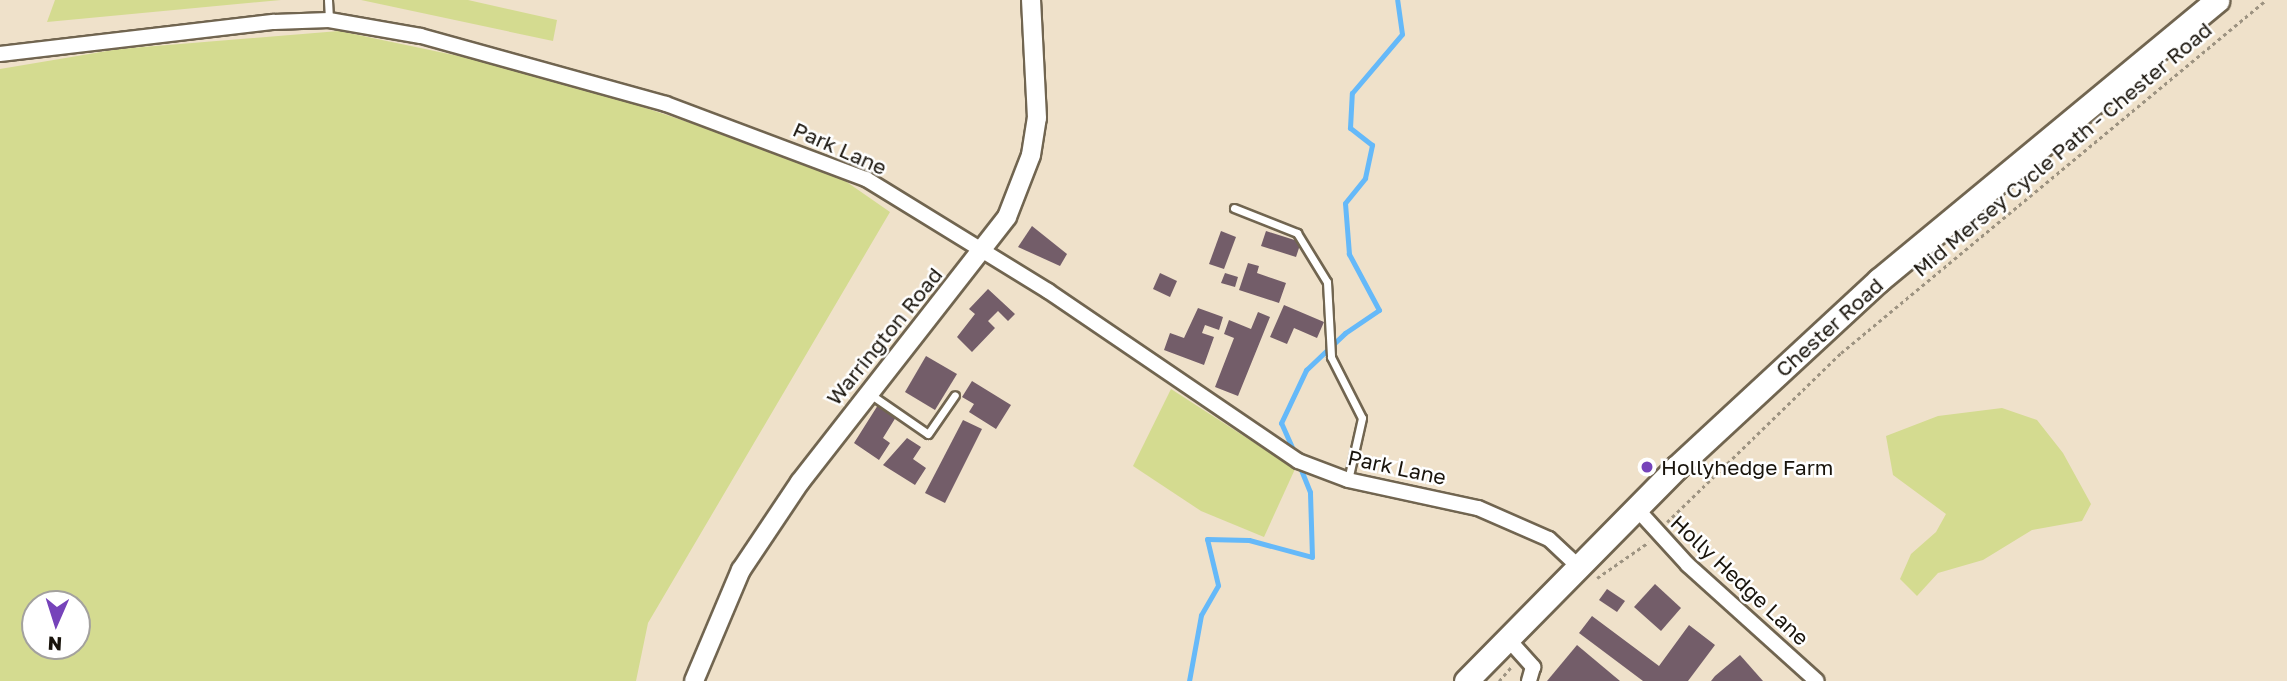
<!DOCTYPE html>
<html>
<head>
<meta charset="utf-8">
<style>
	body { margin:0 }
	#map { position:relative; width:2287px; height:681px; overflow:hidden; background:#efe1ca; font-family:"Golos Text",sans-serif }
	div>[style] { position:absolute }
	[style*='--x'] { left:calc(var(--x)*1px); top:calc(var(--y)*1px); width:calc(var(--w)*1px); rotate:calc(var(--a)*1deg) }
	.green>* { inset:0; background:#d4db90 }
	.stream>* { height:5px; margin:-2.5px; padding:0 2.5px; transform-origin:2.5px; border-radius:2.5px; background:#65b9f9 }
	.building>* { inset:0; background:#735d69 }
	.path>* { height:2.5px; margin-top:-1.25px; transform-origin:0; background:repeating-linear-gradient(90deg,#9d9381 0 3.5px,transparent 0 7px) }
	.roads { filter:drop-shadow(2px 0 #716550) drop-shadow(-2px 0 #716550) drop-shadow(0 2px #716550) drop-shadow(0 -2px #716550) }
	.service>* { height:7px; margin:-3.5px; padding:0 3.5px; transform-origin:3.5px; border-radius:3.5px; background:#fff }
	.minor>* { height:14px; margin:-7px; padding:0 7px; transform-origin:7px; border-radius:7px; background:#fff }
	.tertiary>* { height:18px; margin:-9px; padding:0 9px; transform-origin:9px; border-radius:9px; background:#fff }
	.trunk>* { height:23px; margin:-11.5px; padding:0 11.5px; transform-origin:11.5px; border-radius:11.5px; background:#fff }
	.dots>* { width:19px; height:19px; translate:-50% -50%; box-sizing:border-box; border:4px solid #fff; border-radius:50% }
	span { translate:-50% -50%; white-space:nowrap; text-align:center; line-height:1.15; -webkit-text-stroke:5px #fff; paint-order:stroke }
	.street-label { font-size:21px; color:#19140c }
	.poi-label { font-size:21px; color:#19140c }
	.left { translate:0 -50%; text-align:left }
	.north { position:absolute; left:21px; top:590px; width:70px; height:70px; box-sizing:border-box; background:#fff; border:2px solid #a3a19e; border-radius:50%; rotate:183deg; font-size:19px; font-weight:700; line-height:28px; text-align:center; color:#19140c }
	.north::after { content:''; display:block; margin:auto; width:24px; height:32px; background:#7643ba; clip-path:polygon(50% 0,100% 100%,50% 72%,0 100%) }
</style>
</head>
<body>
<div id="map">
	<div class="green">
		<i style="clip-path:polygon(55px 0,281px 0,47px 22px)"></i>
		<i style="clip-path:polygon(361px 0,468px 0,557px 20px,553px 41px)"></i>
		<i style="clip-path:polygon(evenodd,339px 31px,544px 74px,828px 169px,890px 212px,648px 623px,636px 681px,0 681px,0 69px,119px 49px,339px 31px,35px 604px,77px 604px,77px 646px,35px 646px,35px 604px)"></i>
		<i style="clip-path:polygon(1171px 389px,1295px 469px,1264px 537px,1201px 511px,1133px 466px)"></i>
		<i style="clip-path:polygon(2002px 408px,2037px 420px,2063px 453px,2091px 504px,2082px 521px,2032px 530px,1983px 560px,1938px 573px,1917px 596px,1900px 579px,1911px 554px,1936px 532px,1946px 514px,1893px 475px,1886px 436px,1938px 416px)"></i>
	</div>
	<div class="stream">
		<i style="--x:1295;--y:454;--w:34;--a:-114"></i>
		<i style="--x:1281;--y:423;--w:59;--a:-64.7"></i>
		<i style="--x:1306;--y:370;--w:54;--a:-43.5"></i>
		<i style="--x:1345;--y:333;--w:41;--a:-34.1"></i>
		<i style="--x:1379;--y:310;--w:64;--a:-118.2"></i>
		<i style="--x:1349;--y:254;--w:51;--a:-94.5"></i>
		<i style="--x:1345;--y:203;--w:32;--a:-51"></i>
		<i style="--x:1365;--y:178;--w:34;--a:-78"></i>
		<i style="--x:1372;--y:145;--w:28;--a:-142"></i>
		<i style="--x:1350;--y:128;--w:35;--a:-87"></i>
		<i style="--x:1352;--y:93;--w:77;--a:-49.7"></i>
		<i style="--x:1402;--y:34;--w:34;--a:-98"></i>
		<i style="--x:1189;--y:681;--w:67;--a:-79.7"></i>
		<i style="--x:1201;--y:615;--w:34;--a:-60"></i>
		<i style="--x:1218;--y:585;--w:47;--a:-103.4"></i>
		<i style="--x:1207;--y:539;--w:42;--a:1.4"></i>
		<i style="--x:1249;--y:540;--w:65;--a:15.1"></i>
		<i style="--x:1312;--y:557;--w:65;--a:-91.8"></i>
		<i style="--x:1310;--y:492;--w:31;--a:-112"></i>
	</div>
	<div class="building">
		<i style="clip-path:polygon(1032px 226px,1067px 254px,1060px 266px,1018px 247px)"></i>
		<i style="clip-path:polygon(1221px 231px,1236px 237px,1224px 269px,1209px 264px)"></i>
		<i style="clip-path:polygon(1266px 231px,1301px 242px,1296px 257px,1261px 246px)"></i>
		<i style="clip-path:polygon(1248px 263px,1259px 266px,1257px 273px,1286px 283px,1279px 303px,1239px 290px)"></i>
		<i style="clip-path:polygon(1160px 273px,1177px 281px,1170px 297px,1153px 289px)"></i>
		<i style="clip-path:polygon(1225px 273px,1238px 277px,1235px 287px,1221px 283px)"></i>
		<i style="clip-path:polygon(988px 289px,1015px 314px,1008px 321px,998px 311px,988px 321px,995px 328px,972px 352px,957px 337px,975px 314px,969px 309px)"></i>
		<i style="clip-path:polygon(1284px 305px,1324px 322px,1317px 338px,1294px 328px,1287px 344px,1270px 337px)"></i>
		<i style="clip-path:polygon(1198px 308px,1223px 317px,1219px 330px,1205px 325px,1202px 333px,1214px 337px,1204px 365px,1164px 350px,1170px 333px,1184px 338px)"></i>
		<i style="clip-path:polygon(1258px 312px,1270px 317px,1238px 396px,1215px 387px,1234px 338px,1224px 334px,1229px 320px,1251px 329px)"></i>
		<i style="clip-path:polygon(926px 356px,957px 374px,935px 410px,905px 392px)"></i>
		<i style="clip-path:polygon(972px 381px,1011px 405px,996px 429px,969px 412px,974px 404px,962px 397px)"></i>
		<i style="clip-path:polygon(878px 405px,896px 417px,883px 438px,890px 443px,879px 460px,854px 443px)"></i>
		<i style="clip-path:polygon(963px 420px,982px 429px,945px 503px,925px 493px)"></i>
		<i style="clip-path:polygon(907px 438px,921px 447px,913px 459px,926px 468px,915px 485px,883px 465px)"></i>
		<i style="clip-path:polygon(1655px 584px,1681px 608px,1661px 631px,1634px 607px)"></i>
		<i style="clip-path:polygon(1607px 589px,1625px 601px,1617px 612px,1599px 600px)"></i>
		<i style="clip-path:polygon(1592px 616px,1659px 666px,1689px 625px,1715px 645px,1688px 681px,1643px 681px,1579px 633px)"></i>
		<i style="clip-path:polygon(1577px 645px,1620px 681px,1547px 681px)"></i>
		<i style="clip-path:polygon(1740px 655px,1763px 681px,1711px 681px,1715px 676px)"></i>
	</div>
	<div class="path">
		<i style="--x:1667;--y:522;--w:243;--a:-44.2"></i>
		<i style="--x:1841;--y:353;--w:552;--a:-39.71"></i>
		<i style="--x:1597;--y:578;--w:63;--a:-34.7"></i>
		<i style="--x:1499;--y:681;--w:20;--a:-49"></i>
	</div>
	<div class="roads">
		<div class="service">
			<i style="--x:328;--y:0;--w:20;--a:87"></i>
			<i style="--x:1234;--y:208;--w:68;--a:21.6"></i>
			<i style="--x:1297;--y:233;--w:57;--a:58.5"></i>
			<i style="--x:1327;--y:282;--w:75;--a:86.9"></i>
			<i style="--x:1331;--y:357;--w:68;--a:63.1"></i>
			<i style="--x:1362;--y:418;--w:64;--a:102.7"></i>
			<i style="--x:870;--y:394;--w:70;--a:34.6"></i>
			<i style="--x:928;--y:434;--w:47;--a:-55.3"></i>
		</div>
		<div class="minor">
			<i style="--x:0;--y:54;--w:276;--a:-6.7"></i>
			<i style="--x:274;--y:22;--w:55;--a:-2.1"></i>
			<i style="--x:329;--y:20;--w:93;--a:9.9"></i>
			<i style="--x:421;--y:36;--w:254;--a:15.5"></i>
			<i style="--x:666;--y:104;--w:214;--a:20.6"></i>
			<i style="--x:866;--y:179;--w:214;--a:31.6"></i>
			<i style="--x:1048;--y:291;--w:302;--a:34.2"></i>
			<i style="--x:1298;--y:461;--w:53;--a:20.8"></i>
			<i style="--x:1348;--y:480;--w:133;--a:12.2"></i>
			<i style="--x:1478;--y:508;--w:77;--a:23.6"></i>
			<i style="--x:1549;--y:539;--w:40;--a:43"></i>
			<i style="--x:1636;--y:508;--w:77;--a:47.6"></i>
			<i style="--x:1688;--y:565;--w:173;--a:42"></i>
			<i style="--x:1508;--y:639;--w:38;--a:48"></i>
			<i style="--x:1533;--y:667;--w:15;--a:106"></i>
		</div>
		<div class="tertiary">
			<i style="--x:694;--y:681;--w:121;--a:-67.1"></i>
			<i style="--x:741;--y:570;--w:106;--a:-56.2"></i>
			<i style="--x:800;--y:482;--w:336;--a:-52"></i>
			<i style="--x:1007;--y:217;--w:66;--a:-68.8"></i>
			<i style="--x:1031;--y:155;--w:37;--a:-81"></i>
			<i style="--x:1037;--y:118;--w:118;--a:-92.9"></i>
		</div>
		<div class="trunk">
			<i style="--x:1466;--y:681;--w:301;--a:-45.4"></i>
			<i style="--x:1677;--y:467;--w:275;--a:-42.8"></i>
			<i style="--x:1879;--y:280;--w:439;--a:-39.6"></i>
		</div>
	</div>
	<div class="dots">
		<i style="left:1647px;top:467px;background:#7643ba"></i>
	</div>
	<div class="street-label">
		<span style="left:840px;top:148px;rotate:24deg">Park Lane</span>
		<span style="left:2062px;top:149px;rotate:-40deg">Mid Mersey Cycle Path - Chester Road</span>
		<span style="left:1829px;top:327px;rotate:-42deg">Chester Road</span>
		<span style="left:884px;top:336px;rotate:-51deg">Warrington Road</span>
		<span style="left:1397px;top:467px;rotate:12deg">Park Lane</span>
		<span style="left:1740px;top:580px;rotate:43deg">Holly Hedge Lane</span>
	</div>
	<div class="poi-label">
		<span class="left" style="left:1661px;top:467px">Hollyhedge Farm</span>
	</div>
	<div class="north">N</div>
</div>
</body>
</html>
